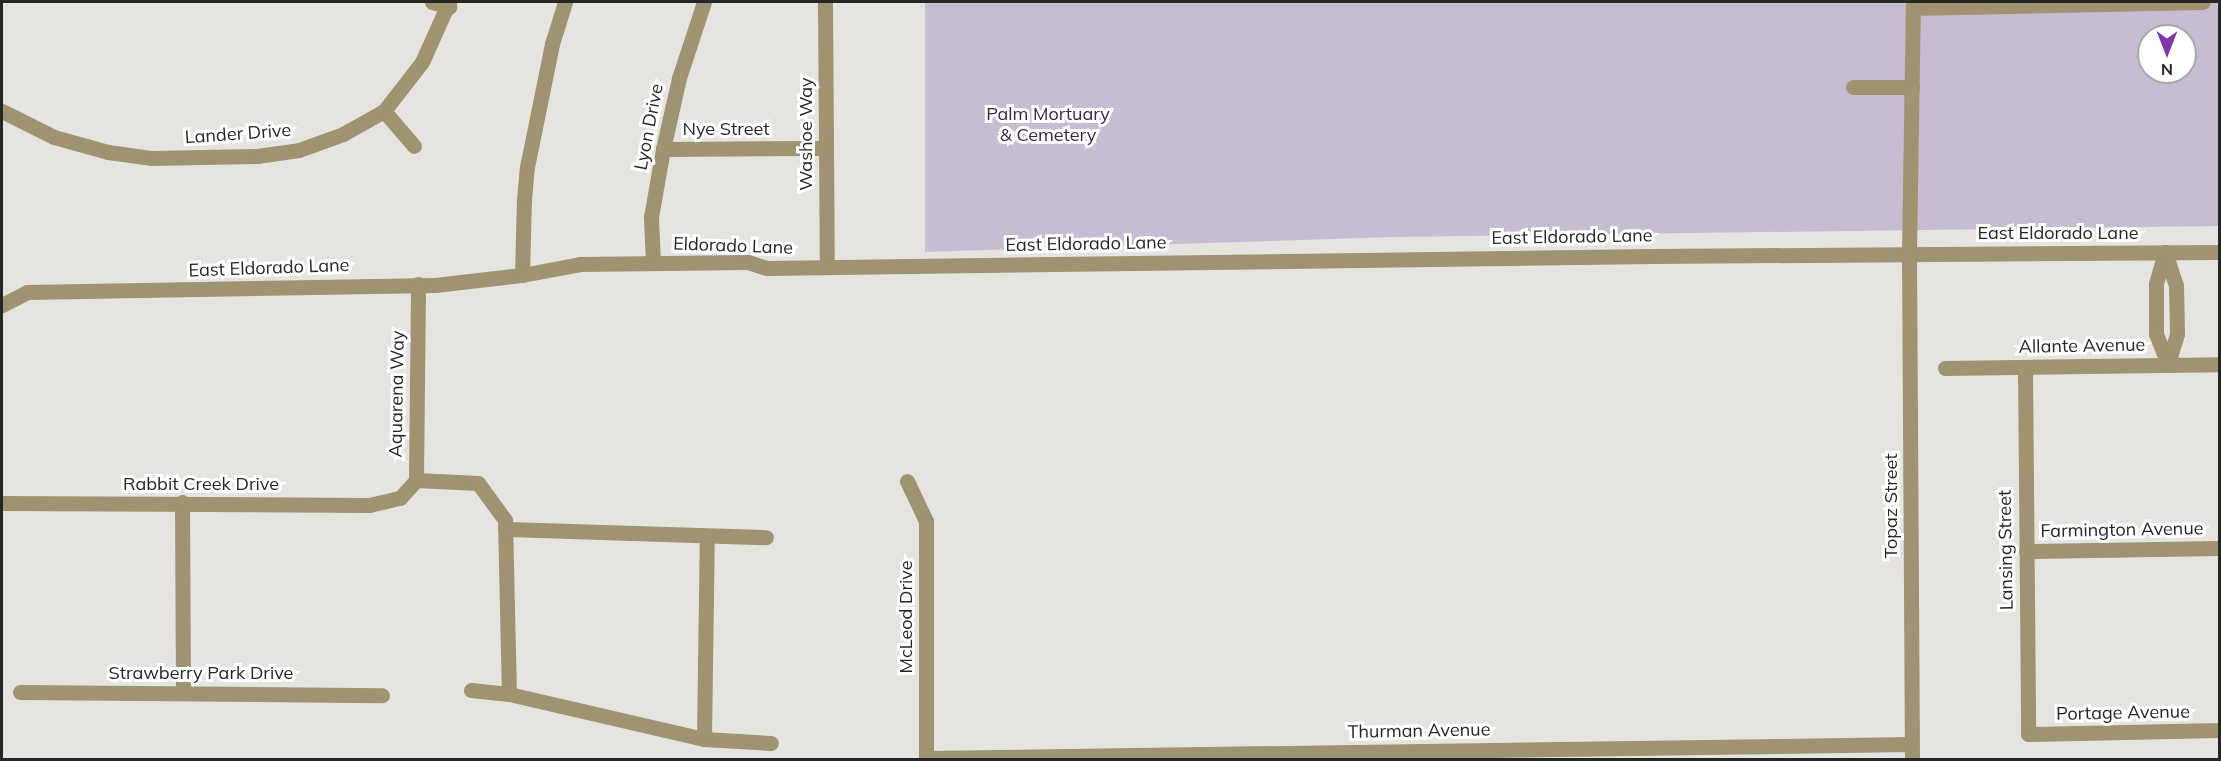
<!DOCTYPE html>
<html>
<head>
<meta charset="utf-8">
<style>
	body { margin:0 }
	#map { position:relative; width:2221px; height:761px; overflow:hidden; background:#e5e4e0; font-family:Mulish,sans-serif }
	div>[style] { position:absolute }
	[style*='--x'] { left:calc(var(--x)*1px); top:calc(var(--y)*1px); width:calc(var(--w)*1px); rotate:calc(var(--a)*1deg) }
	.green>* { inset:0; background:#c8bcd3 }
	.minor>* { height:15px; margin:-7.5px; padding:0 7.5px; transform-origin:7.5px; border-radius:7.5px; background:#a09371 }
	span { translate:-50% -50%; white-space:nowrap; text-align:center; line-height:1.15; -webkit-text-stroke:6px #fff; paint-order:stroke }
	.park-label { font-size:18px; color:#3d234f }
	.street-label { font-size:18px; color:#262624 }
	.frame { position:absolute; inset:0; border:3px solid #262624; pointer-events:none }
	.north { position:absolute; left:2137px; top:24px; width:60px; height:60px; box-sizing:border-box; background:#fff; border:2px solid #a8a8a7; border-radius:50%; rotate:180deg; font-size:16px; font-weight:700; line-height:24px; text-align:center; color:#262624 }
	.north::after { content:''; display:block; margin:auto; width:21px; height:27px; background:#7d37aa; clip-path:polygon(50% 0,100% 100%,50% 72%,0 100%) }
</style>
</head>
<body>
<div id="map">
	<div class="green">
		<i style="clip-path:polygon(evenodd,925px 2px,2219px 2px,2219px 226px,1394px 237px,925px 252px,925px 2px,2149px 36px,2185px 36px,2185px 72px,2149px 72px,2149px 36px)"></i>
	</div>
	<div class="minor">
		<i style="--x:432;--y:2;--w:18;--a:16"></i>
		<i style="--x:825;--y:2;--w:265;--a:89.6"></i>
		<i style="--x:1913;--y:8;--w:290;--a:-1.2"></i>
		<i style="--x:1853;--y:87;--w:59;--a:0"></i>
		<i style="--x:2;--y:111;--w:58;--a:26.6"></i>
		<i style="--x:54;--y:137;--w:56;--a:15.5"></i>
		<i style="--x:108;--y:152;--w:43;--a:7.9"></i>
		<i style="--x:151;--y:158;--w:106;--a:-1.1"></i>
		<i style="--x:257;--y:156;--w:42;--a:-8.1"></i>
		<i style="--x:299;--y:150;--w:47;--a:-20"></i>
		<i style="--x:343;--y:134;--w:47;--a:-29.3"></i>
		<i style="--x:384;--y:111;--w:62;--a:-52.2"></i>
		<i style="--x:422;--y:62;--w:66;--a:-65.8"></i>
		<i style="--x:384;--y:111;--w:46;--a:49.4"></i>
		<i style="--x:663;--y:149;--w:161;--a:-0.4"></i>
		<i style="--x:2165;--y:252;--w:33;--a:106"></i>
		<i style="--x:2156;--y:284;--w:50;--a:90"></i>
		<i style="--x:2156;--y:334;--w:32;--a:68"></i>
		<i style="--x:2165;--y:252;--w:35;--a:72"></i>
		<i style="--x:2176;--y:285;--w:49;--a:88.8"></i>
		<i style="--x:2177;--y:334;--w:31;--a:107"></i>
		<i style="--x:653;--y:263;--w:46;--a:-92.5"></i>
		<i style="--x:651;--y:217;--w:69;--a:-80"></i>
		<i style="--x:663;--y:149;--w:73;--a:-77.3"></i>
		<i style="--x:679;--y:78;--w:80;--a:-71.8"></i>
		<i style="--x:522;--y:275;--w:75;--a:-88.5"></i>
		<i style="--x:524;--y:200;--w:33;--a:-85"></i>
		<i style="--x:527;--y:167;--w:126;--a:-78.5"></i>
		<i style="--x:552;--y:44;--w:44;--a:-72.8"></i>
		<i style="--x:2;--y:305;--w:28;--a:-27"></i>
		<i style="--x:27;--y:292;--w:408;--a:-1"></i>
		<i style="--x:435;--y:285;--w:88;--a:-6.6"></i>
		<i style="--x:522;--y:275;--w:59;--a:-10.7"></i>
		<i style="--x:580;--y:264;--w:168;--a:-0.7"></i>
		<i style="--x:748;--y:262;--w:20;--a:18"></i>
		<i style="--x:767;--y:268;--w:887;--a:-0.78"></i>
		<i style="--x:1654;--y:256;--w:566;--a:-0.4"></i>
		<i style="--x:2025;--y:367;--w:367;--a:89.5"></i>
		<i style="--x:2028;--y:734;--w:192;--a:-1.2"></i>
		<i style="--x:1945;--y:368;--w:275;--a:-0.8"></i>
		<i style="--x:416;--y:480;--w:62;--a:2.8"></i>
		<i style="--x:478;--y:483;--w:46;--a:53.9"></i>
		<i style="--x:505;--y:520;--w:174;--a:88.7"></i>
		<i style="--x:509;--y:694;--w:200;--a:13"></i>
		<i style="--x:704;--y:739;--w:67;--a:3.4"></i>
		<i style="--x:907;--y:481;--w:44;--a:64.6"></i>
		<i style="--x:926;--y:521;--w:237;--a:90"></i>
		<i style="--x:926;--y:758;--w:986;--a:-0.81"></i>
		<i style="--x:182;--y:502;--w:190;--a:89.7"></i>
		<i style="--x:2;--y:503;--w:367;--a:0.3"></i>
		<i style="--x:369;--y:505;--w:32;--a:-13"></i>
		<i style="--x:400;--y:498;--w:24;--a:-48"></i>
		<i style="--x:416;--y:480;--w:196;--a:-89.4"></i>
		<i style="--x:505;--y:529;--w:261;--a:1.8"></i>
		<i style="--x:2026;--y:551;--w:194;--a:-0.9"></i>
		<i style="--x:471;--y:690;--w:38;--a:6"></i>
		<i style="--x:20;--y:692;--w:362;--a:0.5"></i>
		<i style="--x:704;--y:739;--w:203;--a:-89.2"></i>
		<i style="--x:1912;--y:760;--w:507;--a:-90.34"></i>
		<i style="--x:1909;--y:253;--w:251;--a:-89.1"></i>
	</div>
	<div class="park-label">
		<span style="left:1048px;top:125px">Palm Mortuary<br>&amp; Cemetery</span>
	</div>
	<div class="street-label">
		<span style="left:649px;top:127px;rotate:-79deg">Lyon Drive</span>
		<span style="left:726px;top:129px">Nye Street</span>
		<span style="left:238px;top:134px;rotate:-4deg">Lander Drive</span>
		<span style="left:806px;top:134px;rotate:-90deg">Washoe Way</span>
		<span style="left:2058px;top:233px">East Eldorado Lane</span>
		<span style="left:1572px;top:237px;rotate:-1deg">East Eldorado Lane</span>
		<span style="left:1086px;top:244px;rotate:-1deg">East Eldorado Lane</span>
		<span style="left:733px;top:246px;rotate:2deg">Eldorado Lane</span>
		<span style="left:269px;top:268px;rotate:-2deg">East Eldorado Lane</span>
		<span style="left:2082px;top:346px;rotate:-1deg">Allante Avenue</span>
		<span style="left:397px;top:394px;rotate:-89deg">Aquarena Way</span>
		<span style="left:201px;top:484px">Rabbit Creek Drive</span>
		<span style="left:1891px;top:506px;rotate:-90deg">Topaz Street</span>
		<span style="left:2122px;top:530px;rotate:-1deg">Farmington Avenue</span>
		<span style="left:2006px;top:550px;rotate:-91deg">Lansing Street</span>
		<span style="left:906px;top:617px;rotate:-90deg">McLeod Drive</span>
		<span style="left:201px;top:673px">Strawberry Park Drive</span>
		<span style="left:2123px;top:713px;rotate:-1deg">Portage Avenue</span>
		<span style="left:1419px;top:731px;rotate:-1deg">Thurman Avenue</span>
	</div>
	<div class="frame"></div>
	<div class="north">N</div>
</div>
</body>
</html>
